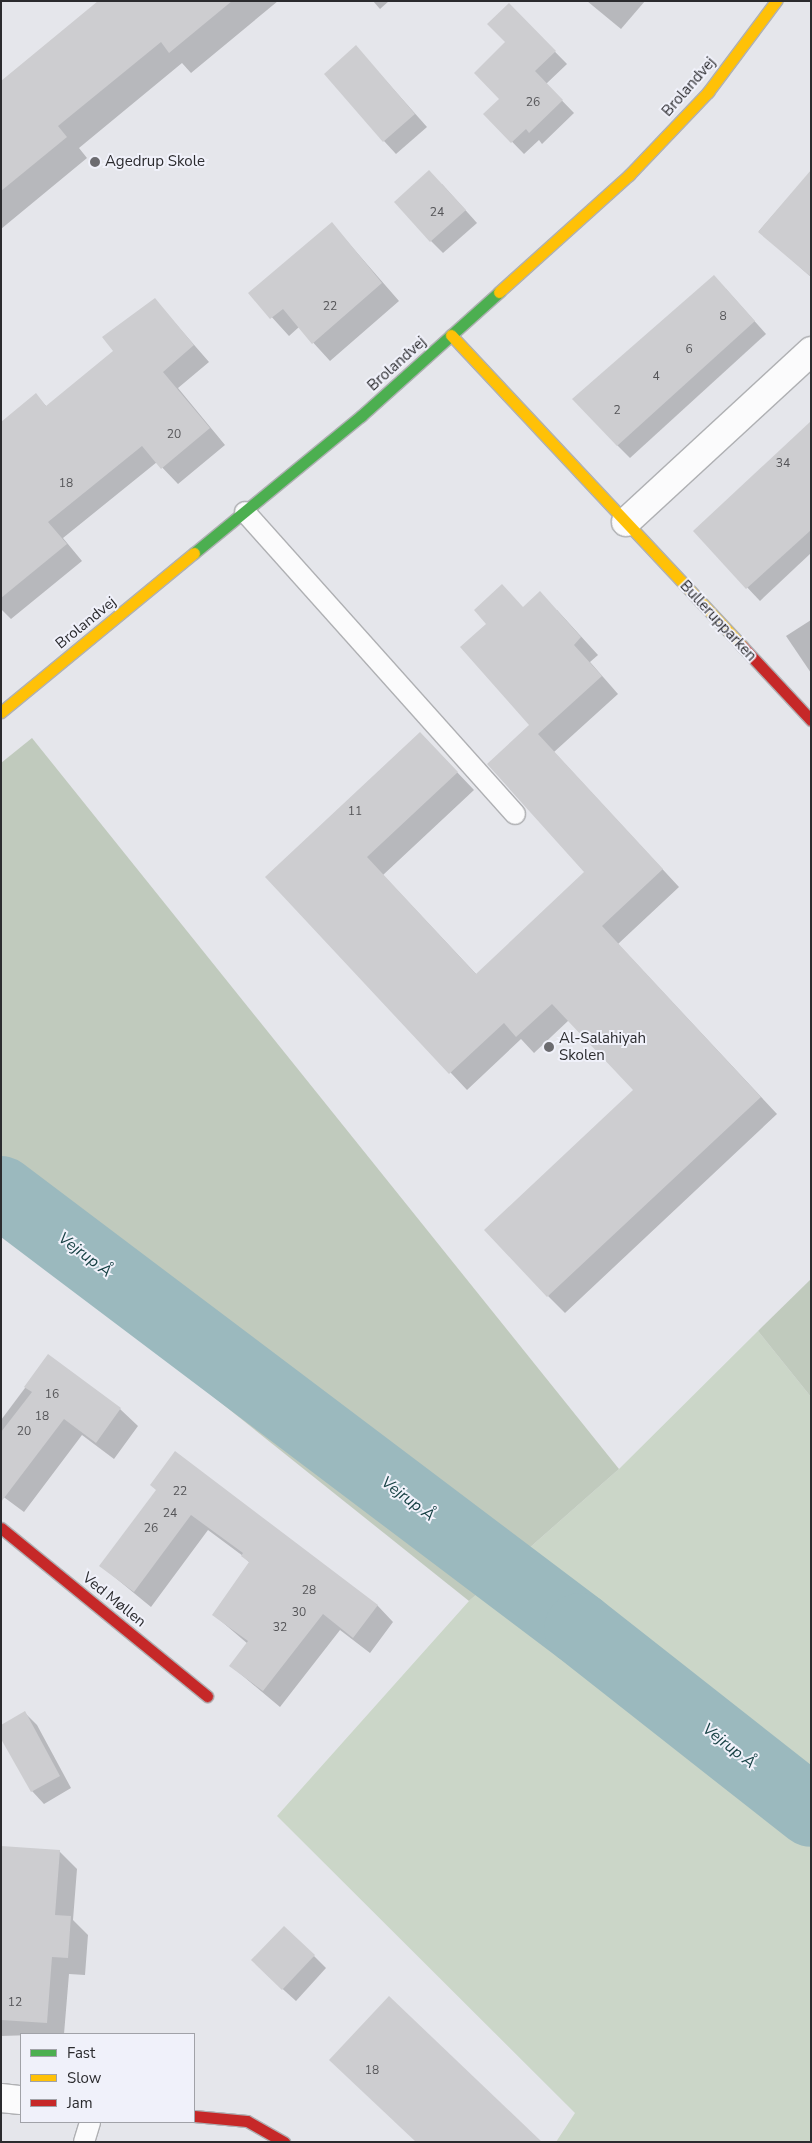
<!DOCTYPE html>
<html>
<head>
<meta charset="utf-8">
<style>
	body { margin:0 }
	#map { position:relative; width:812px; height:2143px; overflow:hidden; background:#e5e6eb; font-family:"Nunito Sans",sans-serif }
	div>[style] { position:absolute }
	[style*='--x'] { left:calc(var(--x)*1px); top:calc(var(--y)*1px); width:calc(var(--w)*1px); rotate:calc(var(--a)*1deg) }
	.green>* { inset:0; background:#cbd6c8 }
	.forest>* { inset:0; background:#c0cabd }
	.shadow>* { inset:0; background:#0003 }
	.river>* { height:72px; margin:-36px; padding:0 36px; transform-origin:36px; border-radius:36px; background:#9bb9be }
	.building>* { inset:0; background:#cdcdd0 }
	.roads { filter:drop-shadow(1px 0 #afb0b3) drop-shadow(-1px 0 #afb0b3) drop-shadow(0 1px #afb0b3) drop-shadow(0 -1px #afb0b3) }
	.lane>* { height:20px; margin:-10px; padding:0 10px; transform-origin:10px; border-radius:10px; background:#fbfbfc }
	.street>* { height:28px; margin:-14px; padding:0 14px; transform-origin:14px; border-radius:14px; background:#fbfbfc }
	.fast>* { height:11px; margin:-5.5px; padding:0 5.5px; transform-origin:5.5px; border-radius:5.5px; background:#4caf50 }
	.slow>* { height:11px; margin:-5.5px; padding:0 5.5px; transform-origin:5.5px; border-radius:5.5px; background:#ffc107 }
	.jam>* { height:11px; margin:-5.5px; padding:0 5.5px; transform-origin:5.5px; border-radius:5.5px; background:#c62828 }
	.dots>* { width:14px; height:14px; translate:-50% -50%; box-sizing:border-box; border:2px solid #f0f1fa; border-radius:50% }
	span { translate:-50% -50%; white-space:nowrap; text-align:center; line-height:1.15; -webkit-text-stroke:4px #f0f1fa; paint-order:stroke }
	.number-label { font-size:12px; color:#545457 }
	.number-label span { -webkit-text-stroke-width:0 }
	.street-label { font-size:15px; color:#2b2b2e }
	.poi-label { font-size:15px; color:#2b2b2e }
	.left { translate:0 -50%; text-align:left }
	.water-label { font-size:16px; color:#184245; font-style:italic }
	.frame { position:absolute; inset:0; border:2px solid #2b2b2e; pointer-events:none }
	.legend { position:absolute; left:20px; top:2033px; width:175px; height:90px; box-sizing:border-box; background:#f0f1fa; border:1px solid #a1a2a8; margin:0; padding:6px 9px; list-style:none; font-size:15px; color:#2b2b2e }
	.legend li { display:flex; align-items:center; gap:10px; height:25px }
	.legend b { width:25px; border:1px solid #a1a2a8 }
</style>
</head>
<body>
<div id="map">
	<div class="green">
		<i style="clip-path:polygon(758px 1331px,811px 1397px,811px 2142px,556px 2142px,575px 2113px,277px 1816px,469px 1601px,619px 1469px)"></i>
	</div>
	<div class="forest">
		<i style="clip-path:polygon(32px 738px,619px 1469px,469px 1601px,1px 1227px,1px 763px)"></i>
		<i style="clip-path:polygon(811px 1279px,811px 1397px,758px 1331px)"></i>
	</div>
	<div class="shadow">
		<i style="clip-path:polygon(100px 1px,278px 1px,191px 73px,182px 63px,79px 148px,87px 158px,1px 229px,1px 83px)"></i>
		<i style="clip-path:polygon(373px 1px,389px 1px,380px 9px)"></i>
		<i style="clip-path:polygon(587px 1px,645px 1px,621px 29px)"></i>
		<i style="clip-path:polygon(509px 5px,567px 64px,546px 84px,574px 113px,542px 144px,539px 140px,524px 154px,485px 114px,501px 99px)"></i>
		<i style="clip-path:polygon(356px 47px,427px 127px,396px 154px,384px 141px)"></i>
		<i style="clip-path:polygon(811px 172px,811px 277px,759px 231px)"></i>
		<i style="clip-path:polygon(442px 184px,477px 223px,443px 253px,431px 241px)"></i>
		<i style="clip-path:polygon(332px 224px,399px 301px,330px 361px,299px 327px,289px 336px,250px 293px)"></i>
		<i style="clip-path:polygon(726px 289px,766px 334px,630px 458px,617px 445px)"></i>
		<i style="clip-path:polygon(155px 300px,209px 362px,178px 388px,225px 445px,178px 484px,157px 462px,63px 538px,82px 561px,11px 619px,1px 609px,1px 436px,36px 395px,47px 407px,114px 351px)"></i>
		<i style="clip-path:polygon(811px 423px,811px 553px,760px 601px,694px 531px)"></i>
		<i style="clip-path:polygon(524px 608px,557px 610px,598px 655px,590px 662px,618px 694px,554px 752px,679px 887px,618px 944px,777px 1114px,565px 1313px,548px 1296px,635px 1090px,569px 1020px,534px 1053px,521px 1039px,467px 1090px,267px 877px,437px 751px,474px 790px,383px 875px,477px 975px,586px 872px,531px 725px)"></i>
		<i style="clip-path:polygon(811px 620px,811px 673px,786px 636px)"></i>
		<i style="clip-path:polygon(49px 1356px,120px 1409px,138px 1426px,114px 1459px,82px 1435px,24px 1512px,1px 1495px,1px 1420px)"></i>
		<i style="clip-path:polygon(157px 1490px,377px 1605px,393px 1622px,370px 1653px,340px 1630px,280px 1707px,231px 1666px,248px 1644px,214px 1615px,250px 1563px,243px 1556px,208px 1530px,151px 1607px,101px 1566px)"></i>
		<i style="clip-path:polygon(25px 1713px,37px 1725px,71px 1788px,44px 1804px,32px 1791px)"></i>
		<i style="clip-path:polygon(1px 1847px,59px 1851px,77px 1869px,73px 1920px,88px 1935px,85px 1975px,69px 1974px,64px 2034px,1px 2036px)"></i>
		<i style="clip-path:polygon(314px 1956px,326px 1968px,296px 2001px,265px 1973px)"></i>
	</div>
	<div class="river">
		<i style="--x:1;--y:1192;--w:725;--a:37.04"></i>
		<i style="--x:580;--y:1629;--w:294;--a:38.2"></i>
	</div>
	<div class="building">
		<i style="clip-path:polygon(98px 1px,232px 1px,169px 53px,161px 42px,58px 126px,67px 137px,1px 191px,1px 81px)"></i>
		<i style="clip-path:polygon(509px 3px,556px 51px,535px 71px,563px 100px,529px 133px,526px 129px,511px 143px,483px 114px,499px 99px,474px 73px,505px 42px,487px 24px)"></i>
		<i style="clip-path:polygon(356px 45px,415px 114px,383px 142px,324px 74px)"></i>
		<i style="clip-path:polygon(429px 170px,466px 210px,430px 242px,394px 202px)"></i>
		<i style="clip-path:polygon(811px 170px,811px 277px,758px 232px)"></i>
		<i style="clip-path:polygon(332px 222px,382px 283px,312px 344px,283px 309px,270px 319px,248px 293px)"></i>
		<i style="clip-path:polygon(714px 275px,755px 321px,617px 446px,572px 399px)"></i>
		<i style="clip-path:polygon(155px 298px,194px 345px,163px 372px,210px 428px,161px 469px,142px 446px,48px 522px,67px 544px,1px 598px,1px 422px,36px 393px,46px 406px,113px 351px,102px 337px)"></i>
		<i style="clip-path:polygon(811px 421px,811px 530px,746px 589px,693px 531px)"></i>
		<i style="clip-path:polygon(502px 584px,523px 607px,540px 591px,581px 637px,574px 645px,602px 676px,538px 734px,663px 869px,602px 926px,761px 1097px,547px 1297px,484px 1230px,633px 1090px,552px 1004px,516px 1037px,504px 1023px,449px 1074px,265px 877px,420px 732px,458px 772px,367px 857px,476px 974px,584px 872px,487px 764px,529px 725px,460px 647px,486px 624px,474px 610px)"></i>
		<i style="clip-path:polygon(48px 1354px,121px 1408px,96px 1443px,64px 1419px,1px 1502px,1px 1432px,32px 1392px,24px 1387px)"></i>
		<i style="clip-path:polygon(175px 1451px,378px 1605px,353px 1638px,323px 1614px,263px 1691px,229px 1666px,248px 1641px,212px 1615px,249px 1562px,241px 1556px,243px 1553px,191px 1515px,134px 1592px,99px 1566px,156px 1490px,150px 1485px)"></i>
		<i style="clip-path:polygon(25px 1711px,60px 1776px,31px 1792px,1px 1739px,1px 1725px)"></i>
		<i style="clip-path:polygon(1px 1846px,60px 1850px,55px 1915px,71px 1916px,68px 1958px,52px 1957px,47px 2023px,1px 2020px)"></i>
		<i style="clip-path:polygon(284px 1926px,315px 1955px,282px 1990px,251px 1960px)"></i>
		<i style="clip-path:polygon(389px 1996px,542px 2142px,416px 2142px,329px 2060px)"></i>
	</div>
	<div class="roads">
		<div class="lane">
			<i style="--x:245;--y:512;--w:405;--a:48.2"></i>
			<i style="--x:84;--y:2142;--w:21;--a:-73"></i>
		</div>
		<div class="street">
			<i style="--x:626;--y:522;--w:252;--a:-42.7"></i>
			<i style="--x:1;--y:2098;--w:20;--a:6"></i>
		</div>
		<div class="fast">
			<i style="--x:194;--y:553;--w:216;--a:-39.4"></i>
			<i style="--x:361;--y:416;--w:186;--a:-41.9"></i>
		</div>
		<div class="slow">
			<i style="--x:499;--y:292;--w:175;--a:-42"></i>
			<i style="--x:629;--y:175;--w:115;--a:-46.4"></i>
			<i style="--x:708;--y:92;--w:114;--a:-53.2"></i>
			<i style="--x:451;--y:335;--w:426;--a:46.9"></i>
			<i style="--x:1;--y:712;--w:250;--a:-39.5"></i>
		</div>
		<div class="jam">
			<i style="--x:742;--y:646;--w:101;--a:47"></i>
			<i style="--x:1;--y:1528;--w:266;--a:39.2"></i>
			<i style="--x:194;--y:2116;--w:53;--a:5.4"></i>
			<i style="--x:247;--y:2121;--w:43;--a:29.6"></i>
		</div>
	</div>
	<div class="dots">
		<i style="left:95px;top:162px;background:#6c6c70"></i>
		<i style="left:549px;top:1047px;background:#6c6c70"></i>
	</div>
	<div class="number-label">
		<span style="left:533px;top:103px">26</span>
		<span style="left:437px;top:213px">24</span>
		<span style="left:330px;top:307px">22</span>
		<span style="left:723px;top:317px">8</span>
		<span style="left:689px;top:350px">6</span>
		<span style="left:656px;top:377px">4</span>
		<span style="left:617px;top:411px">2</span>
		<span style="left:174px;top:435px">20</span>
		<span style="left:783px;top:464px">34</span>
		<span style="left:66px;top:484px">18</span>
		<span style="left:355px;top:812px">11</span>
		<span style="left:52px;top:1395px">16</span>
		<span style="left:42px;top:1417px">18</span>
		<span style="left:24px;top:1432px">20</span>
		<span style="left:180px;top:1492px">22</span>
		<span style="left:170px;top:1514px">24</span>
		<span style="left:151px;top:1529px">26</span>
		<span style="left:309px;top:1591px">28</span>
		<span style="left:299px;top:1613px">30</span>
		<span style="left:280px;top:1628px">32</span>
		<span style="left:15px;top:2003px">12</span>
		<span style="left:372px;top:2071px">18</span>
	</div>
	<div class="street-label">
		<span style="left:689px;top:87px;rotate:-49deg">Brolandvej</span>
		<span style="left:397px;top:364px;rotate:-42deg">Brolandvej</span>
		<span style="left:718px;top:621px;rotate:47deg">Bullerupparken</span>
		<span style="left:86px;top:623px;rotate:-39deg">Brolandvej</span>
		<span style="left:114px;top:1600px;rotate:39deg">Ved Møllen</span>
	</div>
	<div class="poi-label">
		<span class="left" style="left:105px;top:162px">Agedrup Skole</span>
		<span class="left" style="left:559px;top:1047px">Al-Salahiyah<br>Skolen</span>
	</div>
	<div class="water-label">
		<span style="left:85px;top:1255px;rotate:37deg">Vejrup Å</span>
		<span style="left:408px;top:1499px;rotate:37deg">Vejrup Å</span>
		<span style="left:729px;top:1746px;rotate:38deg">Vejrup Å</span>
	</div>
	<div class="frame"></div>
	<ul class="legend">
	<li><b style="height:6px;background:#4caf50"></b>Fast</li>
	<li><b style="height:6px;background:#ffc107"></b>Slow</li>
	<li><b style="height:6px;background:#c62828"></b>Jam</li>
	</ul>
</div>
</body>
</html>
